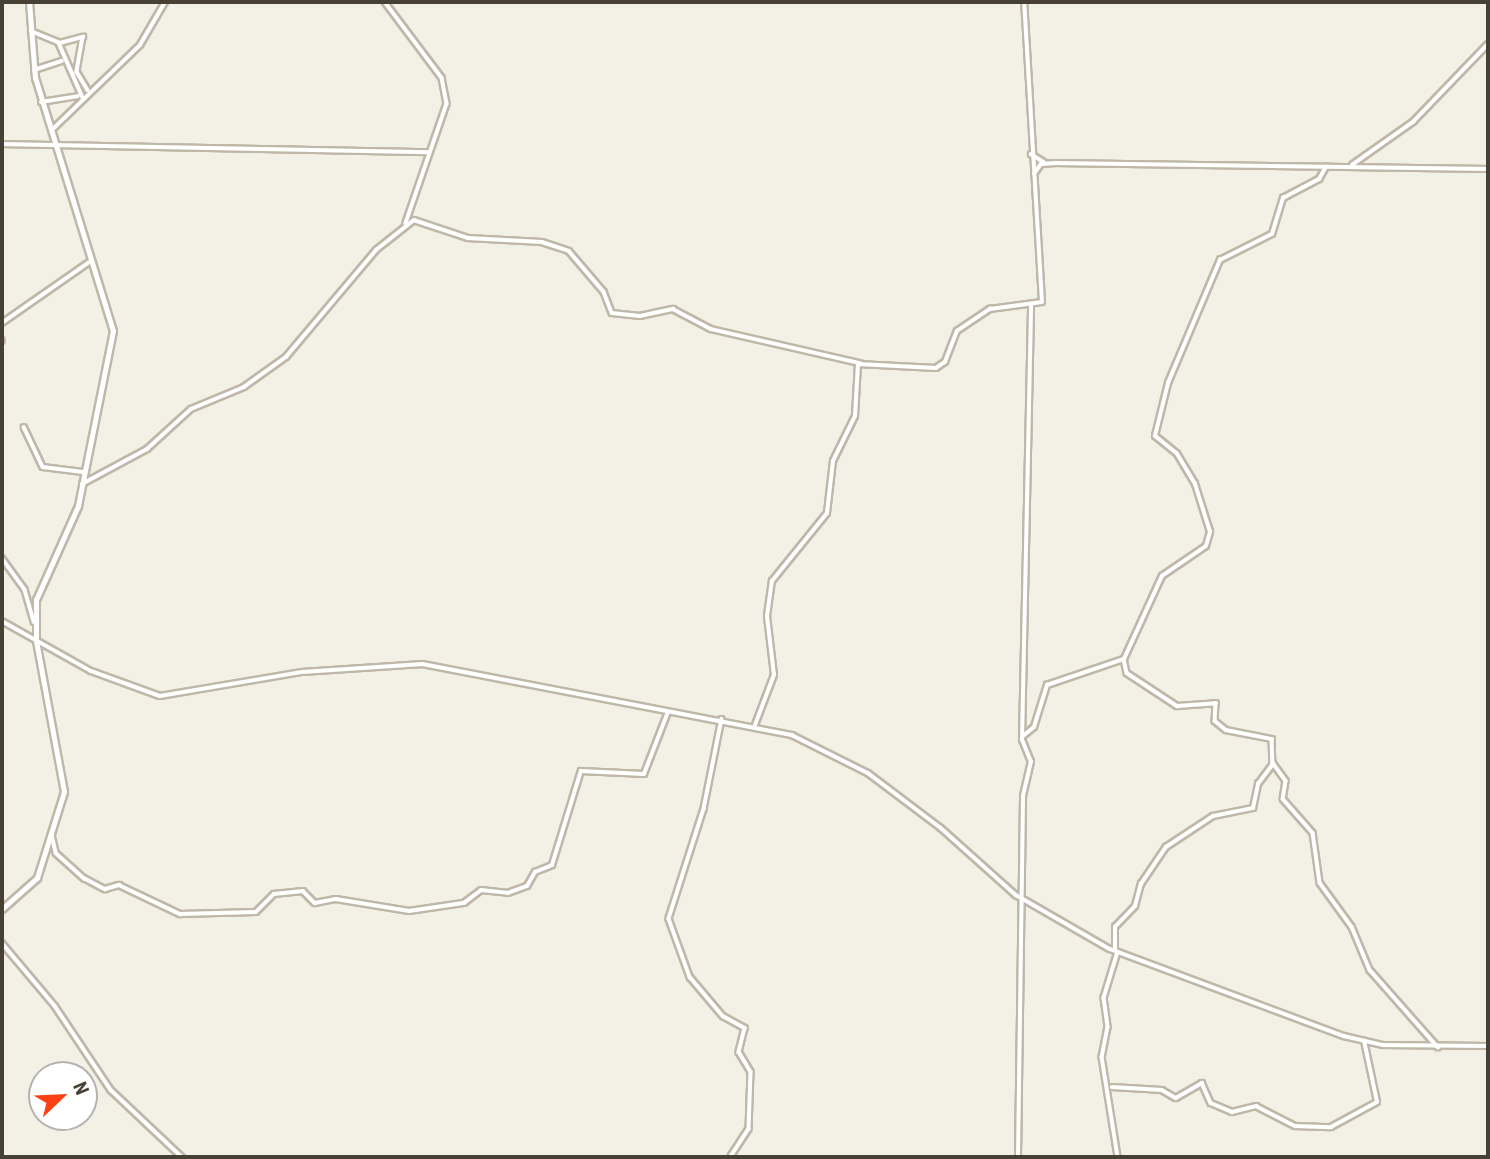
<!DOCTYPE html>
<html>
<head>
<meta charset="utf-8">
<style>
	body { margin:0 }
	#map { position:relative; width:1490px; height:1159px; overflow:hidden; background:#f3f0e6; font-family:"Roboto Condensed",sans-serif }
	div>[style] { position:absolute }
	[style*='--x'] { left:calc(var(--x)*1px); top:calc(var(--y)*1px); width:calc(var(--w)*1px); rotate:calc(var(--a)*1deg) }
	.roads { filter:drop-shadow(2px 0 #bfb8a8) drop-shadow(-2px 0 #bfb8a8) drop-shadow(0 2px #bfb8a8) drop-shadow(0 -2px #bfb8a8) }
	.minor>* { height:3.5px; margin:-1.75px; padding:0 1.75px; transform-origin:1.75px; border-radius:1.75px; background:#fff }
	.tertiary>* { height:4.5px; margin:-2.25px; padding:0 2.25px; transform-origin:2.25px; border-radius:2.25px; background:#fff }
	span { translate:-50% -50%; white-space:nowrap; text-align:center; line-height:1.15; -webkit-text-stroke:6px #fff; paint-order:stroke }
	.frame { position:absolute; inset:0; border:4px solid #464035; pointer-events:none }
	.north { position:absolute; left:28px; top:1061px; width:70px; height:70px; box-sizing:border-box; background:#fff; border:2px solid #b5b3ae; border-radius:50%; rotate:67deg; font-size:19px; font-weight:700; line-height:28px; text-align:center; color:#464035 }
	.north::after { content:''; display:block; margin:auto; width:24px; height:32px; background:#fc4214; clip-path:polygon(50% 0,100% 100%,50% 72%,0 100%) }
</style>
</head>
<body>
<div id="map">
	<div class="roads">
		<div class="minor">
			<i style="--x:385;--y:2;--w:95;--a:53.1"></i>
			<i style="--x:442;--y:78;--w:26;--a:79"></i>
			<i style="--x:447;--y:104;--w:126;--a:109"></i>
			<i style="--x:31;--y:31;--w:31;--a:22"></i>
			<i style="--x:60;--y:43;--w:24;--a:-15"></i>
			<i style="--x:83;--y:37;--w:36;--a:100"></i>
			<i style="--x:77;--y:72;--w:21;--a:59"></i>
			<i style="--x:59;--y:43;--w:60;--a:66.4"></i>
			<i style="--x:34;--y:70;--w:29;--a:-18"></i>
			<i style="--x:41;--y:102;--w:37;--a:-9"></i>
			<i style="--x:52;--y:130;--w:122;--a:-44"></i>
			<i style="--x:140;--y:45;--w:50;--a:-59.8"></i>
			<i style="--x:2;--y:144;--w:426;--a:1.1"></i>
			<i style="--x:1031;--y:154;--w:15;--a:32"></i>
			<i style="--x:1352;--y:165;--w:75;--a:-35.2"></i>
			<i style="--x:1413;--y:122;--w:108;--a:-46.1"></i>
			<i style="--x:1034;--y:174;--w:12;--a:-55"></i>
			<i style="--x:1041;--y:164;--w:15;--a:-4"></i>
			<i style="--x:1056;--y:163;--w:432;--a:0.8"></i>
			<i style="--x:2;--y:323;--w:108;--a:-34.9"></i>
			<i style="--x:2;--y:340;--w:1;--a:90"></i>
			<i style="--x:24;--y:427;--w:44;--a:64.6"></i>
			<i style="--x:43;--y:467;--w:40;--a:7.1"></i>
			<i style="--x:82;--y:484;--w:74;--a:-28.3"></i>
			<i style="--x:147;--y:449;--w:59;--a:-42.3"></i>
			<i style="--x:191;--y:409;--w:57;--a:-22.5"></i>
			<i style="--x:244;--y:387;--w:52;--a:-35.5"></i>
			<i style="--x:286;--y:357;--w:140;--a:-49.9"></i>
			<i style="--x:376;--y:250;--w:48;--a:-38.3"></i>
			<i style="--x:414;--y:220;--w:57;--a:18.4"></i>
			<i style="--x:468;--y:238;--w:74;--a:3.1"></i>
			<i style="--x:542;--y:242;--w:28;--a:18"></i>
			<i style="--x:569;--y:251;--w:54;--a:49.5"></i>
			<i style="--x:604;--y:292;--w:22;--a:69"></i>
			<i style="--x:612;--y:313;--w:28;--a:6"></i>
			<i style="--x:640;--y:316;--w:34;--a:-12"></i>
			<i style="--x:673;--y:309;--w:43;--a:27.8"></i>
			<i style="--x:711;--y:329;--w:153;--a:12.9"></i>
			<i style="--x:2;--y:558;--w:39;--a:54"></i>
			<i style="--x:25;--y:590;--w:33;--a:74"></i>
			<i style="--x:2;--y:621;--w:102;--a:29.3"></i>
			<i style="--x:91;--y:671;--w:73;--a:19.9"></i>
			<i style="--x:160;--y:696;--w:144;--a:-9.6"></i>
			<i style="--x:302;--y:672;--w:121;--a:-3.8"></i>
			<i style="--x:423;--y:664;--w:376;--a:10.9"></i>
			<i style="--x:792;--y:735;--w:85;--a:26.6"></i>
			<i style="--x:868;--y:773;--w:91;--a:37"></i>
			<i style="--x:941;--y:828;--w:101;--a:41.8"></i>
			<i style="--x:1016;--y:895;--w:108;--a:29.9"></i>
			<i style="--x:1110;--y:949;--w:250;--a:20.4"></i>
			<i style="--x:1344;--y:1036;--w:40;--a:13"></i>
			<i style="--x:1383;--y:1045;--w:105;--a:0.5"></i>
			<i style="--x:1124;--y:659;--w:14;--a:78"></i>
			<i style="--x:1127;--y:673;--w:60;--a:33.4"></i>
			<i style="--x:1177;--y:706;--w:39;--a:-4"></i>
			<i style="--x:1216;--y:703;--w:18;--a:93"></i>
			<i style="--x:1215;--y:721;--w:14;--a:39"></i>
			<i style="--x:1226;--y:730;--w:47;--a:11.1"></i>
			<i style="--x:1272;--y:739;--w:24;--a:88"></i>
			<i style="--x:1273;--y:763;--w:22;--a:54"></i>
			<i style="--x:1286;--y:781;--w:18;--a:99"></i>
			<i style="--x:1283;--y:799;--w:45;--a:48.6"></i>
			<i style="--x:1313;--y:833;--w:50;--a:82"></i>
			<i style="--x:1320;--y:883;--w:54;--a:54"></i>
			<i style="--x:1352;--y:927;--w:47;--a:67.3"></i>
			<i style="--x:1370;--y:970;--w:103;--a:48.6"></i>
			<i style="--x:722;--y:719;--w:92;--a:101.3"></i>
			<i style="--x:704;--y:809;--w:115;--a:107.7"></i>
			<i style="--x:669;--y:919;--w:62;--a:70.1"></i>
			<i style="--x:690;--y:977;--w:51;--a:49.8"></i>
			<i style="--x:723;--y:1016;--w:25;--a:29"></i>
			<i style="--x:745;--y:1028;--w:25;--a:104"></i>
			<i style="--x:739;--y:1052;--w:23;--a:59"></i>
			<i style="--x:751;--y:1072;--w:57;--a:92"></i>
			<i style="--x:749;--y:1129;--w:33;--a:123"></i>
			<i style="--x:755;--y:725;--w:53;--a:-69.2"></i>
			<i style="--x:774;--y:675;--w:59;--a:-96.8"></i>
			<i style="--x:767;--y:616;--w:35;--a:-82"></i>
			<i style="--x:772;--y:581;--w:87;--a:-51"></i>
			<i style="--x:827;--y:513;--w:52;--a:-83.4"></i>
			<i style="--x:833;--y:461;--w:50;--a:-63.9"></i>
			<i style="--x:855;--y:416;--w:52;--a:-86.7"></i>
			<i style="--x:858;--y:364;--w:78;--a:2.9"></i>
			<i style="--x:936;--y:368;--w:11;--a:-34"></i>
			<i style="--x:945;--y:362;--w:33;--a:-69"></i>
			<i style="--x:957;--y:331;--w:40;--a:-34"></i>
			<i style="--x:990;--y:309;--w:52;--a:-7.7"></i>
			<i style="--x:1042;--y:302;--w:301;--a:-93.4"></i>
			<i style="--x:1023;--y:736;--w:14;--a:-39"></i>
			<i style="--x:1034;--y:727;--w:44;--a:-72.8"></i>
			<i style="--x:1047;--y:685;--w:81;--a:-18.7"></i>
			<i style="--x:1124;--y:659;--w:91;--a:-65.4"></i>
			<i style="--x:1162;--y:576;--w:53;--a:-34.3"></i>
			<i style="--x:1206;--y:546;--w:15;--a:-74"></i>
			<i style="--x:1210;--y:532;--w:50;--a:-107.4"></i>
			<i style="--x:1195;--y:484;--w:35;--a:-121"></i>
			<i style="--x:1177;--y:454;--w:28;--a:-141"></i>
			<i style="--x:1155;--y:436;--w:55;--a:-76.2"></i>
			<i style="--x:1168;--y:383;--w:134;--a:-67.1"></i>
			<i style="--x:1220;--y:260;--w:58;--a:-26.6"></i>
			<i style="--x:1272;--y:234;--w:38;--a:-73"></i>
			<i style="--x:1283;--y:198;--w:41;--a:-27.8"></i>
			<i style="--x:1319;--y:179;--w:14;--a:-60"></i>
			<i style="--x:52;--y:835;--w:18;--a:77"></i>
			<i style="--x:56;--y:853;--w:38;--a:42"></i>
			<i style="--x:84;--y:878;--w:24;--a:28"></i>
			<i style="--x:105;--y:889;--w:15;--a:-16"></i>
			<i style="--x:119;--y:885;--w:68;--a:25.4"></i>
			<i style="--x:180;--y:914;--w:76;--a:-1.5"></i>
			<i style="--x:256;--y:912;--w:25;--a:-45"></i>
			<i style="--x:274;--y:894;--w:29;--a:-6"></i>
			<i style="--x:303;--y:891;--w:17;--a:45"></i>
			<i style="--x:315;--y:903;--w:21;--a:-11"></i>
			<i style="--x:336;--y:899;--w:74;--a:9.3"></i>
			<i style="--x:409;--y:911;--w:56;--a:-8.3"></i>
			<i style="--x:464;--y:903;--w:21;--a:-37"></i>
			<i style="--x:481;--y:890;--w:27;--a:6"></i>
			<i style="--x:508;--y:893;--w:20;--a:-20"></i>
			<i style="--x:527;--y:886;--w:16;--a:-60"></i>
			<i style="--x:535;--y:872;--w:18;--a:-22"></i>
			<i style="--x:552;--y:865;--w:98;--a:-72.9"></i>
			<i style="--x:581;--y:771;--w:63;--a:2.7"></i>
			<i style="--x:644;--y:774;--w:66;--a:-68.8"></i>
			<i style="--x:2;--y:943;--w:82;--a:49.9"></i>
			<i style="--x:55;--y:1006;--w:101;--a:56.3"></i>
			<i style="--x:111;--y:1090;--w:98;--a:43.3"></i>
			<i style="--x:1115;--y:951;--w:24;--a:-90"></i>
			<i style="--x:1115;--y:927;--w:29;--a:-46"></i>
			<i style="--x:1135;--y:906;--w:23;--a:-75"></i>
			<i style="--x:1141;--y:884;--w:45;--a:-56"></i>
			<i style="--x:1166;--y:847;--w:56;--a:-33.4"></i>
			<i style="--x:1213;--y:816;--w:41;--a:-11.3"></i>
			<i style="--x:1253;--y:808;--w:25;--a:-78"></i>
			<i style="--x:1258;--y:784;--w:25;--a:-53"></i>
			<i style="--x:1118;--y:952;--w:48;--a:106.9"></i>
			<i style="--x:1104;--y:998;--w:29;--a:82"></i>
			<i style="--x:1108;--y:1027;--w:31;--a:101"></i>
			<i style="--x:1102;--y:1057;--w:101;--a:80.9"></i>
			<i style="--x:1112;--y:1087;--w:50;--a:3.4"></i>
			<i style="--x:1162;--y:1090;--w:16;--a:30"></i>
			<i style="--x:1176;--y:1098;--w:30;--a:-30"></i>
			<i style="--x:1202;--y:1083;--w:22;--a:66"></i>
			<i style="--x:1211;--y:1103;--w:23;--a:23"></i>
			<i style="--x:1232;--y:1112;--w:25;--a:-14"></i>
			<i style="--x:1256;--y:1106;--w:44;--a:27.1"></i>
			<i style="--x:1295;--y:1126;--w:36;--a:2"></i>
			<i style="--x:1331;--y:1127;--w:52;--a:-28.5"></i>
			<i style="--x:1377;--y:1102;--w:62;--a:-102"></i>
			<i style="--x:1018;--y:1157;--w:361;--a:-89.2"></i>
			<i style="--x:1023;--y:796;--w:35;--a:-77"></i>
			<i style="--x:1031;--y:762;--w:24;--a:-112"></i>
			<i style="--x:1022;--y:740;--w:434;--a:-88.8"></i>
		</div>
		<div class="tertiary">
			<i style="--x:2;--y:909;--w:47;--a:-41.5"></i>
			<i style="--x:37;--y:878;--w:90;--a:-72.6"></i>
			<i style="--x:64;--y:792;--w:154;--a:-100.5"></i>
			<i style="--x:36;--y:641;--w:41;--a:-90"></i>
			<i style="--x:36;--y:600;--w:103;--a:-65.9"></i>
			<i style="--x:78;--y:506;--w:178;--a:-78.7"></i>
			<i style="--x:113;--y:331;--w:265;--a:-107.1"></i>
			<i style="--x:35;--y:78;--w:76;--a:-94.5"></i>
		</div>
	</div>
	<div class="frame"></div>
	<div class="north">N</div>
</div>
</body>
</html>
